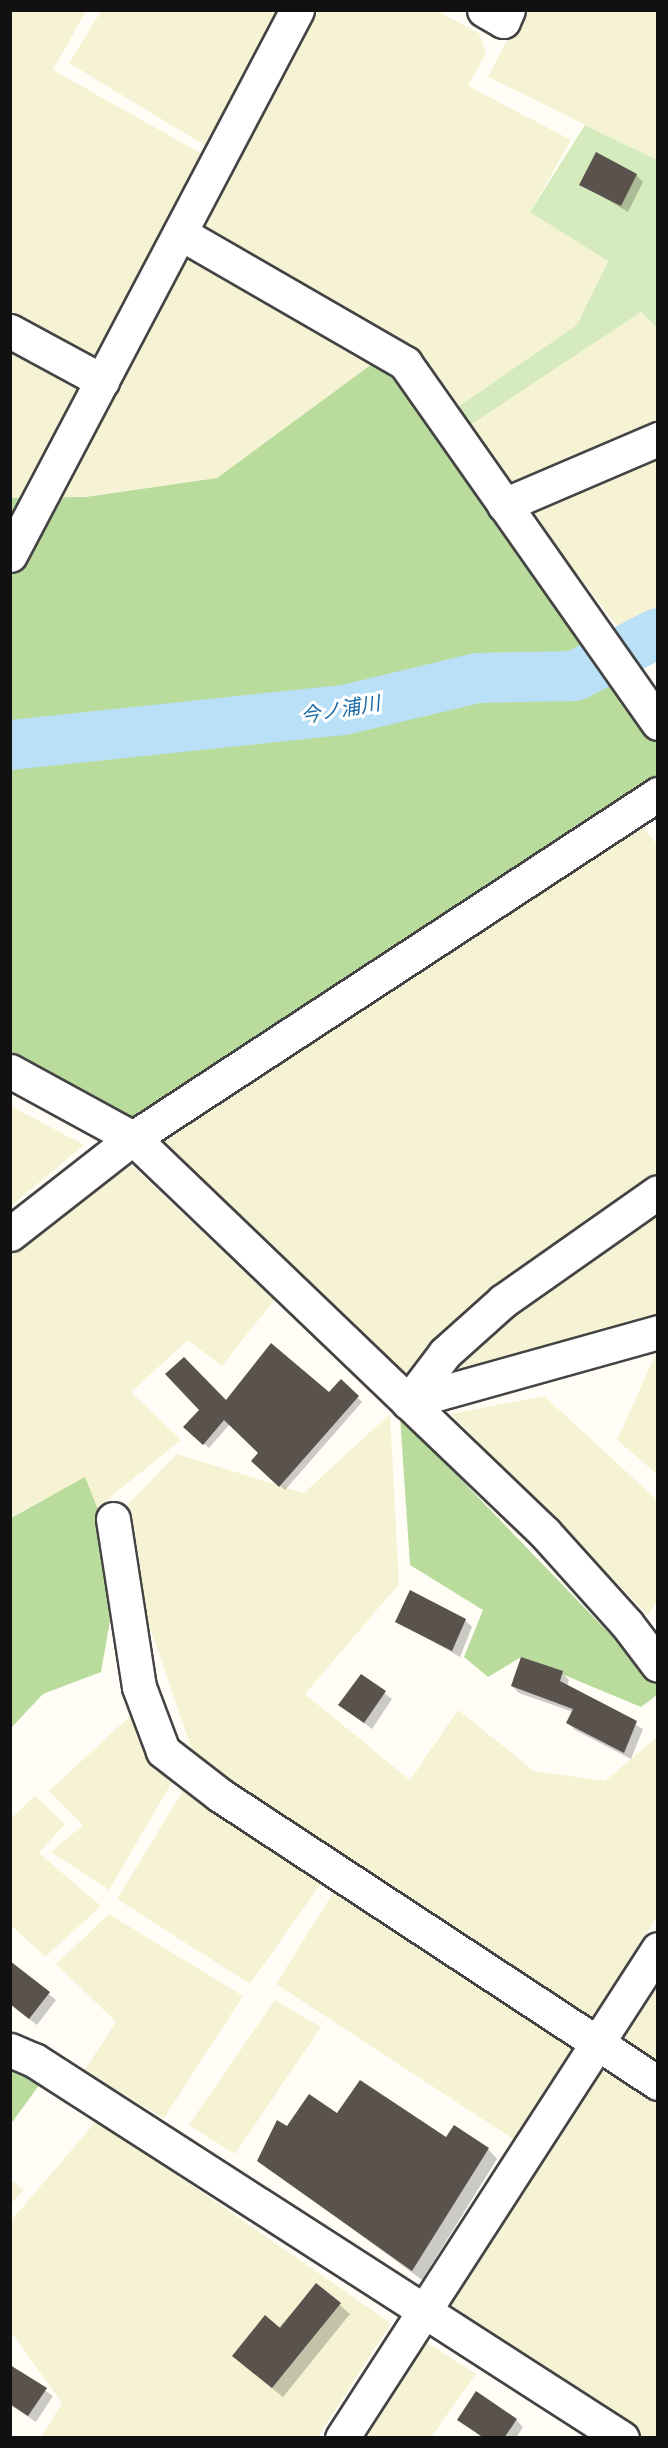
<!DOCTYPE html>
<html>
<head>
<meta charset="utf-8">
<style>
	body { margin:0 }
	#map { position:relative; width:668px; height:2448px; overflow:hidden; background:#fffdf5; font-family:Georgia,"Noto Sans JP",serif }
	div>[style] { position:absolute }
	[style*='--x'] { left:calc(var(--x)*1px); top:calc(var(--y)*1px); width:calc(var(--w)*1px); rotate:calc(var(--a)*1deg) }
	.farmland>* { inset:0; background:#f6f3d4 }
	.green>* { inset:0; background:#d5ebbd }
	.forest>* { inset:0; background:#b9dc9c }
	.shadow>* { inset:0; background:#0003 }
	.river>* { height:50px; margin:-25px; padding:0 25px; transform-origin:25px; border-radius:25px; background:#b9e0f7 }
	.building>* { inset:0; background:#5a524d }
	.roads { filter:drop-shadow(2px 0 #444) drop-shadow(-2px 0 #444) drop-shadow(0 2px #444) drop-shadow(0 -2px #444) }
	.minor>* { height:33px; margin:-16.5px; padding:0 16.5px; transform-origin:16.5px; border-radius:16.5px; background:#fff }
	span { translate:-50% -50%; white-space:nowrap; text-align:center; line-height:1.15; -webkit-text-stroke:6px #fff; paint-order:stroke }
	.water-label { font-size:20px; color:#1768a6; font-style:italic }
	.frame { position:absolute; inset:0; border:12px solid #111; pointer-events:none }
</style>
</head>
<body>
<div id="map">
	<div class="farmland">
		<i style="clip-path:polygon(11px 11px,86px 11px,53px 70px,202px 154px,206px 146px,69px 63px,101px 11px,437px 11px,479px 33px,486px 53px,468px 86px,571px 140px,530px 212px,608px 260px,577px 325px,443px 417px,387px 353px,217px 478px,38px 503px,11px 503px)"></i>
		<i style="clip-path:polygon(522px 11px,657px 11px,657px 160px,488px 77px)"></i>
		<i style="clip-path:polygon(641px 312px,657px 328px,657px 426px,510px 494px,465px 426px)"></i>
		<i style="clip-path:polygon(657px 454px,657px 610px,621px 631px,527px 509px)"></i>
		<i style="clip-path:polygon(630px 813px,657px 844px,657px 1313px,427px 1383px,408px 1402px,133px 1138px)"></i>
		<i style="clip-path:polygon(11px 1106px,84px 1145px,11px 1206px)"></i>
		<i style="clip-path:polygon(129px 1163px,274px 1300px,222px 1366px,188px 1340px,131px 1392px,181px 1440px,97px 1508px,85px 1478px,11px 1517px,11px 1257px)"></i>
		<i style="clip-path:polygon(657px 1351px,657px 1474px,617px 1440px)"></i>
		<i style="clip-path:polygon(544px 1396px,657px 1500px,657px 1602px,648px 1615px,451px 1414px)"></i>
		<i style="clip-path:polygon(390px 1414px,399px 1584px,305px 1694px,410px 1780px,458px 1710px,534px 1771px,605px 1781px,657px 1737px,657px 1917px,588px 2026px,197px 1765px,113px 1519px,177px 1454px,304px 1493px)"></i>
		<i style="clip-path:polygon(130px 1716px,172px 1782px,109px 1890px,51px 1852px,83px 1825px,49px 1791px)"></i>
		<i style="clip-path:polygon(187px 1784px,324px 1879px,250px 1984px,117px 1899px)"></i>
		<i style="clip-path:polygon(35px 1796px,65px 1824px,39px 1853px,101px 1906px,45px 1957px,11px 1925px,11px 1818px)"></i>
		<i style="clip-path:polygon(338px 1885px,574px 2044px,516px 2141px,276px 1984px)"></i>
		<i style="clip-path:polygon(109px 1914px,243px 1996px,164px 2118px,84px 2071px,116px 2022px,56px 1964px)"></i>
		<i style="clip-path:polygon(657px 1978px,657px 2072px,614px 2043px)"></i>
		<i style="clip-path:polygon(275px 2000px,321px 2027px,235px 2154px,189px 2125px)"></i>
		<i style="clip-path:polygon(596px 2044px,657px 2083px,657px 2437px,622px 2437px,424px 2312px)"></i>
		<i style="clip-path:polygon(97px 2120px,391px 2323px,318px 2437px,41px 2437px,62px 2403px,11px 2332px,10px 2222px)"></i>
		<i style="clip-path:polygon(11px 2180px,24px 2190px,11px 2204px)"></i>
		<i style="clip-path:polygon(423px 2340px,476px 2374px,431px 2437px,355px 2438px)"></i>
	</div>
	<div class="green">
		<i style="clip-path:polygon(585px 125px,657px 160px,657px 328px,641px 312px,455px 435px,443px 417px,577px 325px,608px 261px,530px 212px)"></i>
	</div>
	<div class="forest">
		<i style="clip-path:polygon(387px 353px,657px 723px,657px 794px,133px 1138px,11px 1071px,10px 498px,85px 497px,217px 478px)"></i>
		<i style="clip-path:polygon(400px 1416px,657px 1683px,657px 1695px,641px 1707px,521px 1657px,488px 1677px,464px 1657px,483px 1610px,410px 1565px)"></i>
		<i style="clip-path:polygon(85px 1477px,120px 1564px,101px 1672px,43px 1694px,11px 1728px,11px 1518px)"></i>
		<i style="clip-path:polygon(11px 2068px,42px 2081px,11px 2124px)"></i>
	</div>
	<div class="shadow">
		<i style="clip-path:polygon(636px 175px,643px 182px,628px 212px,581px 184px)"></i>
		<i style="clip-path:polygon(341px 1381px,362px 1402px,285px 1490px,253px 1461px,260px 1453px,230px 1424px,209px 1448px,185px 1427px,226px 1402px,329px 1394px)"></i>
		<i style="clip-path:polygon(465px 1620px,472px 1627px,460px 1657px,397px 1621px)"></i>
		<i style="clip-path:polygon(562px 1673px,569px 1680px,567px 1686px,643px 1729px,631px 1759px,575px 1730px,568px 1723px,573px 1712px,519px 1693px,512px 1686px)"></i>
		<i style="clip-path:polygon(361px 1676px,392px 1699px,372px 1729px,340px 1705px)"></i>
		<i style="clip-path:polygon(19px 1970px,56px 2000px,37px 2025px,10px 2004px)"></i>
		<i style="clip-path:polygon(337px 2115px,488px 2149px,497px 2159px,422px 2280px,259px 2160px,287px 2129px)"></i>
		<i style="clip-path:polygon(317px 2285px,350px 2314px,283px 2397px,244px 2366px)"></i>
		<i style="clip-path:polygon(10px 2366px,53px 2396px,36px 2422px,10px 2405px)"></i>
		<i style="clip-path:polygon(459px 2419px,516px 2420px,523px 2427px,516px 2438px,483px 2438px)"></i>
	</div>
	<div class="river">
		<i style="--x:10;--y:745;--w:336;--a:-6"></i>
		<i style="--x:344;--y:710;--w:137;--a:-13.5"></i>
		<i style="--x:477;--y:678;--w:98;--a:-1.2"></i>
		<i style="--x:575;--y:676;--w:93;--a:-27.4"></i>
	</div>
	<div class="building">
		<i style="clip-path:polygon(596px 152px,637px 174px,621px 206px,579px 185px)"></i>
		<i style="clip-path:polygon(271px 1343px,329px 1392px,341px 1379px,359px 1396px,279px 1487px,251px 1461px,258px 1453px,224px 1420px,203px 1445px,183px 1427px,199px 1410px,165px 1374px,184px 1357px,226px 1400px)"></i>
		<i style="clip-path:polygon(410px 1590px,466px 1619px,452px 1651px,395px 1622px)"></i>
		<i style="clip-path:polygon(521px 1657px,563px 1671px,560px 1681px,637px 1721px,624px 1753px,566px 1723px,573px 1709px,511px 1686px)"></i>
		<i style="clip-path:polygon(361px 1674px,386px 1691px,364px 1723px,338px 1705px)"></i>
		<i style="clip-path:polygon(10px 1961px,50px 1992px,29px 2019px,10px 2004px)"></i>
		<i style="clip-path:polygon(360px 2080px,446px 2137px,454px 2125px,489px 2148px,412px 2271px,257px 2161px,277px 2120px,287px 2126px,309px 2094px,337px 2113px)"></i>
		<i style="clip-path:polygon(316px 2283px,341px 2303px,272px 2388px,232px 2356px,265px 2315px,280px 2328px)"></i>
		<i style="clip-path:polygon(10px 2365px,47px 2388px,28px 2416px,10px 2404px)"></i>
		<i style="clip-path:polygon(476px 2391px,517px 2419px,504px 2438px,484px 2438px,457px 2420px)"></i>
	</div>
	<div class="roads">
		<div class="minor">
			<i style="--x:484;--y:10;--w:22;--a:30"></i>
			<i style="--x:503;--y:21;--w:12;--a:-66"></i>
			<i style="--x:180;--y:233;--w:260;--a:30"></i>
			<i style="--x:405;--y:363;--w:440;--a:54.9"></i>
			<i style="--x:10;--y:331;--w:105;--a:28.5"></i>
			<i style="--x:504;--y:505;--w:168;--a:-23.2"></i>
			<i style="--x:10;--y:555;--w:616;--a:-62.23"></i>
			<i style="--x:10;--y:1071;--w:140;--a:28.6"></i>
			<i style="--x:133;--y:1138;--w:571;--a:43.79"></i>
			<i style="--x:545;--y:1533;--w:122;--a:48"></i>
			<i style="--x:627;--y:1624;--w:51;--a:52.9"></i>
			<i style="--x:10;--y:1234;--w:156;--a:-38"></i>
			<i style="--x:133;--y:1138;--w:628;--a:-33.23"></i>
			<i style="--x:408;--y:1402;--w:61;--a:-52.9"></i>
			<i style="--x:445;--y:1353;--w:78;--a:-41.9"></i>
			<i style="--x:503;--y:1301;--w:189;--a:-35.1"></i>
			<i style="--x:408;--y:1402;--w:260;--a:-15.6"></i>
			<i style="--x:113;--y:1519;--w:170;--a:81.2"></i>
			<i style="--x:139;--y:1687;--w:68;--a:69.4"></i>
			<i style="--x:163;--y:1751;--w:72;--a:37.7"></i>
			<i style="--x:220;--y:1795;--w:524;--a:33.33"></i>
			<i style="--x:10;--y:2050;--w:26;--a:23"></i>
			<i style="--x:34;--y:2060;--w:699;--a:32.74"></i>
			<i style="--x:342;--y:2438;--w:582;--a:-57.13"></i>
		</div>
	</div>
	<div class="water-label">
		<span style="left:340px;top:708px;rotate:-10deg">今ノ浦川</span>
	</div>
	<div class="frame"></div>
</div>
</body>
</html>
